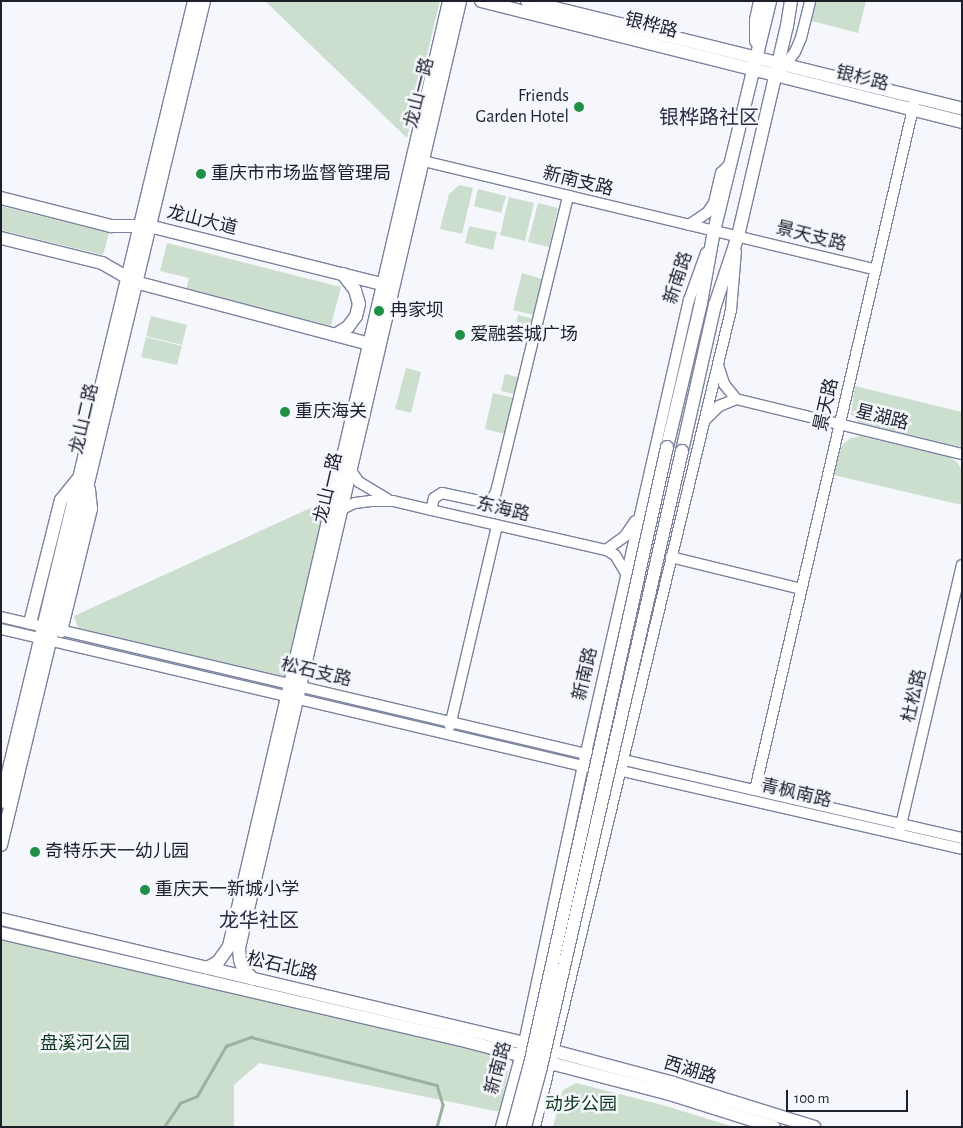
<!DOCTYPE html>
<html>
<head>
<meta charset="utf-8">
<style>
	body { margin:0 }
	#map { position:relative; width:963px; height:1128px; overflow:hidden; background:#f5f7fc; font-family:"Alegreya Sans","Noto Sans SC",sans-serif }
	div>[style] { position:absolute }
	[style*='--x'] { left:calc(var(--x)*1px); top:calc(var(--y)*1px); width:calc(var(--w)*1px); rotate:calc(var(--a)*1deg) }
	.green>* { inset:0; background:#ccdfcf }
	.stream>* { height:2.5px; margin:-1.25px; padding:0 1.25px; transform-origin:1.25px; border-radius:1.25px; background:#99b39e }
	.roads { filter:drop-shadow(1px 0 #7b839d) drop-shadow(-1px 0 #7b839d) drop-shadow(0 1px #7b839d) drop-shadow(0 -1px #7b839d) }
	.minor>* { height:10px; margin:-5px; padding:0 5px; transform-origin:5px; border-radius:5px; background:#fff }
	.major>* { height:12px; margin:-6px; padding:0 6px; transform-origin:6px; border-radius:6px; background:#fff }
	.bridges { filter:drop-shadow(1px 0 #7b839d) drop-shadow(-1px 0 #7b839d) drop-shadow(0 1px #7b839d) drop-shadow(0 -1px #7b839d) }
	.major-bridge>* { height:12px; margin:-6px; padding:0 6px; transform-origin:6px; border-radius:6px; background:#fff }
	.dots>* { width:14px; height:14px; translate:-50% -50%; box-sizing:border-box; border:2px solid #f5f7fc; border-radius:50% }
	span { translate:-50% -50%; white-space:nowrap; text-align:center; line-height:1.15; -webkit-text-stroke:5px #f5f7fc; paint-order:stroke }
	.street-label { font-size:18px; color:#1d202b }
	.poi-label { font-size:18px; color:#1d202b }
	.right { translate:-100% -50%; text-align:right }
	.left { translate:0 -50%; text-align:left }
	.park-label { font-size:18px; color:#0e3b1d }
	.quarter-label { font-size:20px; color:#292f44 }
	.frame { position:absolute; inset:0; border:2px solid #1d202b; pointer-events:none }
	.scale { position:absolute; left:786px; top:1090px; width:122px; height:22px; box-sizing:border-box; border:2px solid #1d202b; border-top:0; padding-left:6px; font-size:15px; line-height:18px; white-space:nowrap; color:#1d202b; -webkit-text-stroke:4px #f5f7fc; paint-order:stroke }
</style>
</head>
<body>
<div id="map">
	<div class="green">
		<i style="clip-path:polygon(265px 1px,440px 1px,407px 138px)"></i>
		<i style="clip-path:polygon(816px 1px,866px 1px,858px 33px,812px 21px)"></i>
		<i style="clip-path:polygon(459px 185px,473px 188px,462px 234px,440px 229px,449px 194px)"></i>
		<i style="clip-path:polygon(478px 189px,506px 196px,501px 213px,474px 206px)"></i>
		<i style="clip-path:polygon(509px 197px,534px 203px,525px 241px,500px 235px)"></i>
		<i style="clip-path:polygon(538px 203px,558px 208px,549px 247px,528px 242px)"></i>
		<i style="clip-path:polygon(1px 206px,109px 233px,103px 255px,1px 230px)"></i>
		<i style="clip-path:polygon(469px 226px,497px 232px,493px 250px,465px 243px)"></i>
		<i style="clip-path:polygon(167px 243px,341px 287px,331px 326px,186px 289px,189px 278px,160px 271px)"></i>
		<i style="clip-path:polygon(522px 273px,542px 279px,533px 315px,513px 310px)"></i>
		<i style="clip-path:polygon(518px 315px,532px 318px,528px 335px,514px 332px)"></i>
		<i style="clip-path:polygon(151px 316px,187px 325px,182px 345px,146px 336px)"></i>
		<i style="clip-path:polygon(146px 337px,182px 346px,177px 365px,141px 357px)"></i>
		<i style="clip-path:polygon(406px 368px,421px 372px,411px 413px,395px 409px)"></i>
		<i style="clip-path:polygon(505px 374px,518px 377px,514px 394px,501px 391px)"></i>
		<i style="clip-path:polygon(855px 386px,962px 412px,962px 447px,861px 425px,851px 414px)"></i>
		<i style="clip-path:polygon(493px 393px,514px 398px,505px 434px,485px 429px)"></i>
		<i style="clip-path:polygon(861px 436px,949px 457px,957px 462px,962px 470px,962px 505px,833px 475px,842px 445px,851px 438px)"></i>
		<i style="clip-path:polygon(328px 500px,287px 680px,79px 630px,74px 616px)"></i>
		<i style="clip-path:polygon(1px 939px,493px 1053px,508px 1071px,500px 1112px,259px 1063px,234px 1085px,234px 1127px,1px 1127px)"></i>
		<i style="clip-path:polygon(576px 1083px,666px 1106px,734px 1127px,553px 1127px,563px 1090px)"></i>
	</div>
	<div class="stream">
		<i style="--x:164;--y:1127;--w:29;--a:-56"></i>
		<i style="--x:180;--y:1103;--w:18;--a:-22"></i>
		<i style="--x:197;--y:1096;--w:58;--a:-59.9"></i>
		<i style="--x:226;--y:1046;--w:27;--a:-20"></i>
		<i style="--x:251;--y:1037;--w:192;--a:14.5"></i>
		<i style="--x:437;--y:1085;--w:21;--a:73"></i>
		<i style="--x:443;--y:1105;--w:23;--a:105"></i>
	</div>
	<div class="roads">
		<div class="minor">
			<i style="--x:782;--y:69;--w:21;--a:-53"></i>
			<i style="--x:795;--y:52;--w:15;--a:-67"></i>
			<i style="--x:801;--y:38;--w:38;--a:-76"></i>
			<i style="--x:415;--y:159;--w:474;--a:13.5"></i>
			<i style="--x:689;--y:225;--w:22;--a:-34"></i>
			<i style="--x:707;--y:213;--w:12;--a:-55"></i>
			<i style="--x:714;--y:203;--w:31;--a:-77"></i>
			<i style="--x:721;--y:173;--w:13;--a:-45"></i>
			<i style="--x:718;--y:365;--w:20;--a:72"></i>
			<i style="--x:724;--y:384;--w:19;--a:51"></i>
			<i style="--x:736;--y:399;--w:233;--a:13.7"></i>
			<i style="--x:705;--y:420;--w:20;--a:-45"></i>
			<i style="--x:719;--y:406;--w:18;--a:-22"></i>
			<i style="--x:351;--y:471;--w:14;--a:54"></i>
			<i style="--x:359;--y:482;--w:33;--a:31"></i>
			<i style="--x:342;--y:509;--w:14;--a:-25"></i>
			<i style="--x:355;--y:503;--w:16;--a:-7"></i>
			<i style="--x:371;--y:501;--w:22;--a:0"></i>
			<i style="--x:393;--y:501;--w:39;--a:13"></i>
			<i style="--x:431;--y:510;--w:180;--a:12.9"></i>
			<i style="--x:606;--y:550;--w:10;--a:29"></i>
			<i style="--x:615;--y:555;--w:21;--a:59"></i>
			<i style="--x:431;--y:510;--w:12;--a:-76"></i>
			<i style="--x:434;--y:498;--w:9;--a:-32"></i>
			<i style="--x:442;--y:493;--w:43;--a:12.1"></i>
			<i style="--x:484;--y:502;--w:9;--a:-21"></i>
			<i style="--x:492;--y:499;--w:8;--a:-60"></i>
			<i style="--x:496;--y:492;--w:305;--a:-76.3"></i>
			<i style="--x:606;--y:550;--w:24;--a:-36"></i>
			<i style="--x:625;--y:536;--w:18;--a:-56"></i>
			<i style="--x:671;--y:557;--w:134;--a:13.8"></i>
			<i style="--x:1;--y:617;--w:37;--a:13"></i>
			<i style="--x:1;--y:629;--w:598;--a:13.25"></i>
			<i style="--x:583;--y:766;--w:39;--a:7"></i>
			<i style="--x:622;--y:771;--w:349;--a:12.9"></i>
			<i style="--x:56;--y:629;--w:545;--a:13.27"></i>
			<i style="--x:586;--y:754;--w:38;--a:9"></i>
			<i style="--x:624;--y:760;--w:347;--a:13"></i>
			<i style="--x:450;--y:726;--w:206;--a:-76.8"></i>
			<i style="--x:755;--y:790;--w:704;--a:-76.95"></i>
			<i style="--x:900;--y:829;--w:271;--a:-76.8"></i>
			<i style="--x:501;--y:1127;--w:87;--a:-74.7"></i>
			<i style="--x:524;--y:1043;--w:283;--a:-78"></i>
			<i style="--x:583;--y:766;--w:478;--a:-77.2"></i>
			<i style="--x:689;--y:300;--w:50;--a:-70.1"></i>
			<i style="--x:535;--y:1127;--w:840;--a:-76.51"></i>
			<i style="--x:731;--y:310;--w:59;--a:-85.2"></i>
		</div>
		<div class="major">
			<i style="--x:481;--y:1;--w:496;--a:14.1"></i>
			<i style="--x:527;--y:1;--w:448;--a:13.9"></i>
			<i style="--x:756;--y:41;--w:21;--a:-90"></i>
			<i style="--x:756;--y:20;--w:19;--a:-78"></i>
			<i style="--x:1;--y:198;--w:114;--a:14.3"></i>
			<i style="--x:111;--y:226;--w:38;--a:0"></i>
			<i style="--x:149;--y:226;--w:248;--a:14"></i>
			<i style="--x:1;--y:238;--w:104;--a:13.9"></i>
			<i style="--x:102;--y:263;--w:38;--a:30"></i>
			<i style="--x:135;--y:282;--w:250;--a:14.8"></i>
			<i style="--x:335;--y:335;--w:15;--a:-32"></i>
			<i style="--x:348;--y:327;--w:14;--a:-54"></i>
			<i style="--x:356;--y:316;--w:12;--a:-76"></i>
			<i style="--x:359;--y:304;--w:15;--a:-106"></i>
			<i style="--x:355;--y:290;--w:20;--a:-127"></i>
			<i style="--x:667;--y:447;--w:148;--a:-76.7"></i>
			<i style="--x:701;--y:303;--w:73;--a:-79.8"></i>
			<i style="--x:714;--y:231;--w:237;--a:-76.3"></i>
			<i style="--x:682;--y:451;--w:150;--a:-77.3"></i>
			<i style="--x:715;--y:305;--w:73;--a:-71.6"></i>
			<i style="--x:738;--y:236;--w:216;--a:-76.9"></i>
			<i style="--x:787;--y:26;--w:25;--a:-81"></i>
			<i style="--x:30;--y:623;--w:127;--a:-75.9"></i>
			<i style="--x:61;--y:500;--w:26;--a:-51"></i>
			<i style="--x:61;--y:631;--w:126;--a:-76.2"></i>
			<i style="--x:91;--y:509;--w:20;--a:-96"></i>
			<i style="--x:1;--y:802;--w:824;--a:-76.45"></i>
			<i style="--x:1;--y:845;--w:868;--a:-76.48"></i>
			<i style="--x:1;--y:919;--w:537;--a:13.34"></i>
			<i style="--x:524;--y:1043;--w:154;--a:15"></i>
			<i style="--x:673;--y:1083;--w:148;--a:17.3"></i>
			<i style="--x:1;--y:933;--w:481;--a:13.1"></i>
			<i style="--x:469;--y:1042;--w:208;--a:14.5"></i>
			<i style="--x:670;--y:1094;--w:109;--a:17.6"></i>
			<i style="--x:207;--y:968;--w:13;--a:-29"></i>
			<i style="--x:218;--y:962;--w:19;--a:-55"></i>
			<i style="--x:229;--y:946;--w:970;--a:-76.89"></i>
			<i style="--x:253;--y:979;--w:14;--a:-135"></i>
			<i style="--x:243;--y:969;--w:9;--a:-108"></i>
			<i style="--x:240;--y:960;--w:12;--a:-95"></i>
			<i style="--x:239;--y:948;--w:972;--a:-76.86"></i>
		</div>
	</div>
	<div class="bridges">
		<div class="major-bridge">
			<i style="--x:513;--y:1127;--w:65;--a:-74.9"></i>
			<i style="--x:530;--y:1064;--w:632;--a:-77.48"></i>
			<i style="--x:525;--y:1127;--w:62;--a:-75.1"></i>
			<i style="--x:541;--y:1067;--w:632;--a:-77.11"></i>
		</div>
	</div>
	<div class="dots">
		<i style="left:579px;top:107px;background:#209049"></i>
		<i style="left:201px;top:174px;background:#209049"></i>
		<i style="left:379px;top:311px;background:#209049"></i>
		<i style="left:460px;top:335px;background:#209049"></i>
		<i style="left:285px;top:412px;background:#209049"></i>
		<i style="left:35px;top:852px;background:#209049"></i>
		<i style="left:145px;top:890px;background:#209049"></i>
	</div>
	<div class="street-label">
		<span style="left:651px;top:26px;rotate:14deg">银桦路</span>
		<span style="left:862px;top:79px;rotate:14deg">银杉路</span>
		<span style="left:420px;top:93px;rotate:-76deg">龙山一路</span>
		<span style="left:578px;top:182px;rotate:14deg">新南支路</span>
		<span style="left:202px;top:221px;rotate:14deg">龙山大道</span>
		<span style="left:811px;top:237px;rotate:14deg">景天支路</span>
		<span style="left:679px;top:278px;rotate:-72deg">新南路</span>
		<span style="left:827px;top:405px;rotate:-77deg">景天路</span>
		<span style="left:882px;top:418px;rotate:14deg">星湖路</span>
		<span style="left:85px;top:419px;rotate:-77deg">龙山二路</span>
		<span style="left:329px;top:488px;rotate:-77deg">龙山一路</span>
		<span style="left:503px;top:510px;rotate:13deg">东海路</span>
		<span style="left:316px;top:673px;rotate:13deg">松石支路</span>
		<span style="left:586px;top:674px;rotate:-77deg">新南路</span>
		<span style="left:915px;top:696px;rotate:-77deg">杜松路</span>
		<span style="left:796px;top:794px;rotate:13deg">青枫南路</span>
		<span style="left:282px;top:967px;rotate:13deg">松石北路</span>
		<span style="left:499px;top:1068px;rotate:-75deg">新南路</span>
		<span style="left:690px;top:1071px;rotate:17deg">西湖路</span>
	</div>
	<div class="poi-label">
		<span class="right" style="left:569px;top:107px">Friends<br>Garden Hotel</span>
		<span class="left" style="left:211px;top:174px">重庆市市场监督管理局</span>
		<span class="left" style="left:390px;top:311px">冉家坝</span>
		<span class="left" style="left:470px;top:335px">爱融荟城广场</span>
		<span class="left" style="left:295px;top:412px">重庆海关</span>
		<span class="left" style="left:45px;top:852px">奇特乐天一幼儿园</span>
		<span class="left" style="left:155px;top:890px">重庆天一新城小学</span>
	</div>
	<div class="park-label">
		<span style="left:85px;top:1044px">盘溪河公园</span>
		<span style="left:581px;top:1105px">动步公园</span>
	</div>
	<div class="quarter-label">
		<span style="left:709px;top:118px">银桦路社区</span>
		<span style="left:259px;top:921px">龙华社区</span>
	</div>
	<div class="frame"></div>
	<div class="scale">100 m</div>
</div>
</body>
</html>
